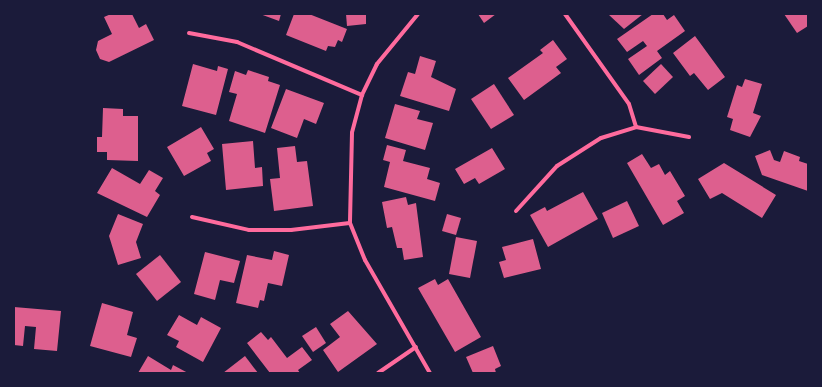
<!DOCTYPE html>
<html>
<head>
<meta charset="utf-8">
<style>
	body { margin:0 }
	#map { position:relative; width:822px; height:387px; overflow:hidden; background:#1b1b3a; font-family:Inter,sans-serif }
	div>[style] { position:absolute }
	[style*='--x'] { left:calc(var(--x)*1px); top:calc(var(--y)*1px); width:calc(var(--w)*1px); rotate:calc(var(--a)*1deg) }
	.building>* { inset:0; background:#dd5f8e }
	.minor>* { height:4px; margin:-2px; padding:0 2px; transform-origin:2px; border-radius:2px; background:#ff6b9d }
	span { translate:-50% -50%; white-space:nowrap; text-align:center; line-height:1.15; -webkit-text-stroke:3px #1b1b3a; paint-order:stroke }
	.frame { position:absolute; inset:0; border:15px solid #1b1b3a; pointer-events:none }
</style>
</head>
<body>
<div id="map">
	<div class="building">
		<i style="clip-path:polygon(111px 14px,132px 14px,139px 28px,146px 24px,154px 40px,109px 62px,100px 59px,96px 50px,98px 41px,112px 34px,104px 17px)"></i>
		<i style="clip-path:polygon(260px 14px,281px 14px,279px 21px)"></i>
		<i style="clip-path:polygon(294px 14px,309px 14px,347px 29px,342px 42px,338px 40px,335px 47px,328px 46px,326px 51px,286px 35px)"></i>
		<i style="clip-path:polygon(346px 14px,366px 14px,366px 24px,347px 26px)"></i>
		<i style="clip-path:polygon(478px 14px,496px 14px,484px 23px)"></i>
		<i style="clip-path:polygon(608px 14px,643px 14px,624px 29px)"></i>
		<i style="clip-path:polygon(653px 14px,663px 14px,667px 20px,674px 15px,685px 31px,657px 51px,662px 58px,639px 75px,628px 59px,647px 46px,643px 41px,627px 52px,617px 39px)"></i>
		<i style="clip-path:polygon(784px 14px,808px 14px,808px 26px,797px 33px)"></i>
		<i style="clip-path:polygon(695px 36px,725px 77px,708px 90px,694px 73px,690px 76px,673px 53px)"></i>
		<i style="clip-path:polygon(553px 40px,567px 59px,556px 67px,561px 73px,524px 100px,508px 78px,543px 53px,540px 50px)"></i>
		<i style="clip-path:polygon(420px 56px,436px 61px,431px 77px,456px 89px,449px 111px,400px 96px,408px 72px,415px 74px)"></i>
		<i style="clip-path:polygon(193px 64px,217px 71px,218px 66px,228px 69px,216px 115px,182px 106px)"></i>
		<i style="clip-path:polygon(661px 64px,673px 77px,655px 94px,643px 81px)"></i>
		<i style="clip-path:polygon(248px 70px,269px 77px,268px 81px,280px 85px,265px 133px,229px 121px,237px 94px,229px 92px,235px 71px,246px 75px)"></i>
		<i style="clip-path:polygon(745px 79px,762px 84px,753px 113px,761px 116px,750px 137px,730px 130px,733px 119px,727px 117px,737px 85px,742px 87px)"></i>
		<i style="clip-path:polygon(494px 84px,514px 115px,491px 129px,471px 99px)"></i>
		<i style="clip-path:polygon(286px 89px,324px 103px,316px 124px,304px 119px,297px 138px,271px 128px)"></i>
		<i style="clip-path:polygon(395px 104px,420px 111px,417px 119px,433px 123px,425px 150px,385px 138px)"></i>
		<i style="clip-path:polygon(103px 108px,123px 109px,123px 116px,138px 116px,138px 161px,107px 160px,107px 152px,97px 152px,97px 137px,102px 137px)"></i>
		<i style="clip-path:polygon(201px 127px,214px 149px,207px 153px,211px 161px,184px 176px,167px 147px)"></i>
		<i style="clip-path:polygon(253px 141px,255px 168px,262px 167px,263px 186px,226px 190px,222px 144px)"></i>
		<i style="clip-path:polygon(387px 145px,406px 150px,403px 161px,430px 168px,427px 179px,440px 183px,435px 201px,384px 187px,390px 162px,383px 160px)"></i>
		<i style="clip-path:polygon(295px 146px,297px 162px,307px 161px,313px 206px,274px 211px,270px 179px,280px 178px,277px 148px)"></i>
		<i style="clip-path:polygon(492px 148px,505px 169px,479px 184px,475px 178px,464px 184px,455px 169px)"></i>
		<i style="clip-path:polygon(770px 150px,774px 160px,780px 162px,784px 151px,800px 157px,799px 161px,808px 164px,808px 191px,762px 175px,755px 156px)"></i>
		<i style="clip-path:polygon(642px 154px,651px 168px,659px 164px,665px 175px,670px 171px,685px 196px,677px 201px,684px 213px,663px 225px,627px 163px)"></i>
		<i style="clip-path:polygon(724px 163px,776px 195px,762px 218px,722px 193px,710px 199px,698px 179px)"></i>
		<i style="clip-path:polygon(112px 168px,140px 184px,149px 170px,163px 178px,155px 191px,160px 195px,147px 217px,97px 193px)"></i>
		<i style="clip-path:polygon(583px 192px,598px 219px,548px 247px,530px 215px,545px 207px,547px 211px)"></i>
		<i style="clip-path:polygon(406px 197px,408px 205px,416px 203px,423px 257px,404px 260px,402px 248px,397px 248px,392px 227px,387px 228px,382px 202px)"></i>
		<i style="clip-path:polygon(627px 201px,639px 226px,613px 238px,602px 213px)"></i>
		<i style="clip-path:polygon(118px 214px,143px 224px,136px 242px,141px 258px,118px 265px,109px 236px)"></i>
		<i style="clip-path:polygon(447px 214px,461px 218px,456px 235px,442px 231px)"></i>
		<i style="clip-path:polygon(456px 237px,477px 241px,470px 278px,449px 274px)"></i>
		<i style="clip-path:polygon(533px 239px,541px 269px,504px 278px,499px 262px,506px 260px,502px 247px)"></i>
		<i style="clip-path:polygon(274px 251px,289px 255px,282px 286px,268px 283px,264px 301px,260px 300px,258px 308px,236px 303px,247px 255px,272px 260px)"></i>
		<i style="clip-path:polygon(205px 252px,240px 261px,234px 283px,220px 280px,215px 300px,194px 294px)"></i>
		<i style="clip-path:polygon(160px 255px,181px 282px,157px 301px,136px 274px)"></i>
		<i style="clip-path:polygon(435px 279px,438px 285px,448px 279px,481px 337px,455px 352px,418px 288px)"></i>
		<i style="clip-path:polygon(102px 303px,133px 312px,127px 335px,137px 338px,131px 357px,90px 346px)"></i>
		<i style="clip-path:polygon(14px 307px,61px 311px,57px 351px,34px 349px,36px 327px,25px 326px,23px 346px,14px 345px)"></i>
		<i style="clip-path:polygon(348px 311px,377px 344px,338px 372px,323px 350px,340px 337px,330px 324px)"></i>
		<i style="clip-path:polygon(179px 315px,197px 325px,201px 317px,221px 328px,203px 362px,176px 347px,179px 341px,167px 335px)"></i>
		<i style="clip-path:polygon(316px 327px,326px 343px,313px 352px,302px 336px)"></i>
		<i style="clip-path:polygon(261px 332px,268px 340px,271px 337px,287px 358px,302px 347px,312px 360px,298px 370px,300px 373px,270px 373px,247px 343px)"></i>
		<i style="clip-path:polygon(493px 346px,501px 366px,495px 369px,496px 373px,473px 373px,466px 357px)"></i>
		<i style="clip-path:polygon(148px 356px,171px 370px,173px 365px,188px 373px,138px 373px)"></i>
		<i style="clip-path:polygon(245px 356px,258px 373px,223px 373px)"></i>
	</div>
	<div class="minor">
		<i style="--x:418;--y:14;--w:65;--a:129.4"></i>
		<i style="--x:377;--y:64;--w:34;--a:116"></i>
		<i style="--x:362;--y:95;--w:39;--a:105"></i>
		<i style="--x:352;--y:133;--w:90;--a:91.3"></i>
		<i style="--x:350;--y:223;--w:40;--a:68"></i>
		<i style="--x:365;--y:260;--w:130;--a:60.1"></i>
		<i style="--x:565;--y:14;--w:110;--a:54.6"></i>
		<i style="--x:629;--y:104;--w:24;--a:73"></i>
		<i style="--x:189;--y:33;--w:49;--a:10.6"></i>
		<i style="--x:237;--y:42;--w:136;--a:23"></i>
		<i style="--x:516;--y:211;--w:61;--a:-47.7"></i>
		<i style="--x:557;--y:166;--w:52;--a:-32.5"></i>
		<i style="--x:601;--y:138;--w:37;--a:-17"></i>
		<i style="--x:636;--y:127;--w:54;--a:10.7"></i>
		<i style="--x:192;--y:217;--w:58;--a:12.8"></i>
		<i style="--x:249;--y:230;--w:42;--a:0"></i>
		<i style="--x:291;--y:230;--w:59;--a:-6.8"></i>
		<i style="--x:378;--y:373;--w:46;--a:-34.4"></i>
	</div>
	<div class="frame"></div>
</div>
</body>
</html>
